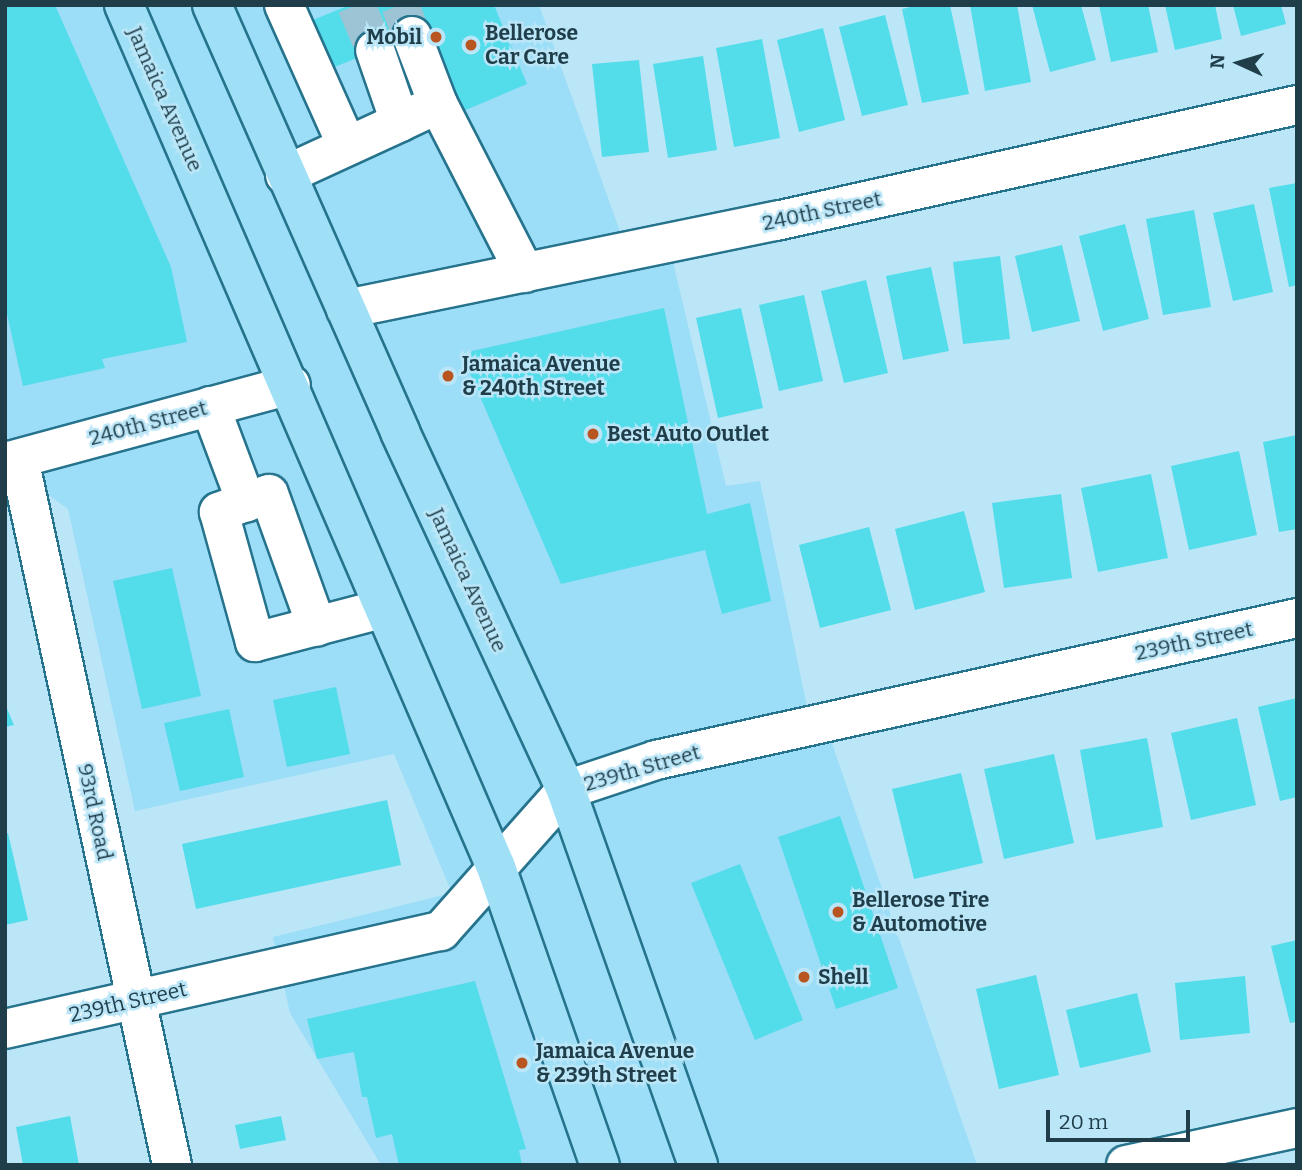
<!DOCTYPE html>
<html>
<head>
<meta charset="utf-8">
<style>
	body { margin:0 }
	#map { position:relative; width:1302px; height:1170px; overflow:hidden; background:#bbe6f7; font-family:Bitter,serif }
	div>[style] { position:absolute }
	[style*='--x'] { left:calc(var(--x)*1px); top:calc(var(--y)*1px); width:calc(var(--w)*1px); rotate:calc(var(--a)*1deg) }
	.built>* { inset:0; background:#9cddf7 }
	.building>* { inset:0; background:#53dcea }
	.minor-tunnel>* { height:38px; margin-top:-19px; transform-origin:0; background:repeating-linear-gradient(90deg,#9cc4d4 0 38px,transparent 0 57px) }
	.roads { filter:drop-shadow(2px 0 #26738d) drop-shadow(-2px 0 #26738d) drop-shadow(0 2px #26738d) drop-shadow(0 -2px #26738d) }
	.minor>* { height:38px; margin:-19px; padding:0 19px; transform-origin:19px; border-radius:19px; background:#fff }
	.major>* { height:38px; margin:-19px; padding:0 19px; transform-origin:19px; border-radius:19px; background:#a0e0f7 }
	.dots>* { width:19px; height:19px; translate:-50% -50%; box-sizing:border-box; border:4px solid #bbe6f7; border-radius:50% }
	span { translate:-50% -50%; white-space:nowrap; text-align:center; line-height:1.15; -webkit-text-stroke:5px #bbe6f7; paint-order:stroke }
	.poi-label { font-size:21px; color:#1f3e4a; font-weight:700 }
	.left { translate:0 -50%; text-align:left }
	.right { translate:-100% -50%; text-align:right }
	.street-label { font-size:21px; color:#1f3e4a }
	.frame { position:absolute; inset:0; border:7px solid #1f3e4a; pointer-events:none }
	.north { position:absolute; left:1204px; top:28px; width:70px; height:70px; -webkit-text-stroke:5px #bbe6f7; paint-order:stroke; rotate:274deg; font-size:19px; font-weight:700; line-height:28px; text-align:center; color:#1f3e4a }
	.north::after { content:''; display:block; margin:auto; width:24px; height:32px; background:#1f3e4a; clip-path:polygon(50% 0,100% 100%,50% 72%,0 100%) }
	.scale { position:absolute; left:1046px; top:1110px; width:144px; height:32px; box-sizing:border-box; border:4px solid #1f3e4a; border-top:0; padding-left:9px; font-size:21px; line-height:24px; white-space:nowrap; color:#1f3e4a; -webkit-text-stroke:5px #bbe6f7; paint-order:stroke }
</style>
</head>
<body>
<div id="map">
	<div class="built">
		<i style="clip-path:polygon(5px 5px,539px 5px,628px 254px,669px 245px,726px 486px,760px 481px,811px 726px,825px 723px,977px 1165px,381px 1165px,290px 1013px,273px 937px,452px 893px,394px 754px,135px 811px,68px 509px,5px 464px)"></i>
	</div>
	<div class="building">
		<i style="clip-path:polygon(5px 5px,55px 5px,171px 267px,187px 342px,102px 359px,105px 368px,23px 386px,5px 305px)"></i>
		<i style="clip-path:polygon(350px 5px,409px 5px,419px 33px,317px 74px,298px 26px)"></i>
		<i style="clip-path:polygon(416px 5px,494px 5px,527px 84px,461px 112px)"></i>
		<i style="clip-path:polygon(919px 5px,950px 5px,969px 94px,922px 103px,902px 9px)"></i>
		<i style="clip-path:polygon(970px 5px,1017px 5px,1031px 82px,985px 91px)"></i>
		<i style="clip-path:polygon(1032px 5px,1081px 5px,1096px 60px,1050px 72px)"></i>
		<i style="clip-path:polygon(1099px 5px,1148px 5px,1158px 52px,1111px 62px)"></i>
		<i style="clip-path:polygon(1165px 5px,1215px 5px,1222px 39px,1175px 50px)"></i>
		<i style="clip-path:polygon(1233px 5px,1281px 5px,1286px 24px,1241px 36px)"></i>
		<i style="clip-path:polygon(885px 15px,908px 105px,862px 116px,839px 27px)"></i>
		<i style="clip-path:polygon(823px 28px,845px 120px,799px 132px,777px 40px)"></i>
		<i style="clip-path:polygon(762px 39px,780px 138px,734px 147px,716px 48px)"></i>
		<i style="clip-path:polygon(703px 56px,717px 150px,668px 158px,653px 64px)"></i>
		<i style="clip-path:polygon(639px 60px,649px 152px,602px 157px,592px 64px)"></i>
		<i style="clip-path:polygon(1297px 183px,1297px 285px,1289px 287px,1269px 188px)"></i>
		<i style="clip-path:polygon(1254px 204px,1273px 292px,1233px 301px,1213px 213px)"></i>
		<i style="clip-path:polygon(1194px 210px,1211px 307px,1163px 315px,1146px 219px)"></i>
		<i style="clip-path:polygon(1125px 224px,1149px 319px,1103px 331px,1079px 236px)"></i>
		<i style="clip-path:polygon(1062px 245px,1080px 321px,1032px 332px,1015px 256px)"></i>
		<i style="clip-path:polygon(1000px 256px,1010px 339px,963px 344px,953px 262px)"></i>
		<i style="clip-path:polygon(931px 267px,949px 351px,903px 360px,886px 276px)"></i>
		<i style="clip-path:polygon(866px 280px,888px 373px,844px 383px,821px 291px)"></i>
		<i style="clip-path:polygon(804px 295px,823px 381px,779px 391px,759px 305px)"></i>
		<i style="clip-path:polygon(664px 308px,707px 514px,750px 503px,771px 601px,722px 614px,705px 550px,561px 584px,466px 364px,472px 351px)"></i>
		<i style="clip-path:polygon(741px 308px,763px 408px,718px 418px,696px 318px)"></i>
		<i style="clip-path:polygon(1297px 435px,1297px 529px,1279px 532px,1263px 442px)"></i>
		<i style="clip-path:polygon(1239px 451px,1257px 535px,1189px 550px,1171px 466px)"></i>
		<i style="clip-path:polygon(1151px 474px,1168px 558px,1098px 572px,1081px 488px)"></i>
		<i style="clip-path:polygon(1061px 494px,1072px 578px,1004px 588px,992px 503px)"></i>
		<i style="clip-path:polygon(964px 511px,985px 592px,915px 610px,895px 529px)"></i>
		<i style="clip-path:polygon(869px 527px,891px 610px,820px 628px,799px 545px)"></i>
		<i style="clip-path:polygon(172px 568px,201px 696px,142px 709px,113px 581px)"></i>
		<i style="clip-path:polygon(336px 687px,350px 754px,287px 767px,273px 700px)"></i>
		<i style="clip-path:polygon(1297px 698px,1297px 797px,1280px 801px,1258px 707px)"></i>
		<i style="clip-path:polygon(5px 704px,14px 725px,5px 727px)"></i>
		<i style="clip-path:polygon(229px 709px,244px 777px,180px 791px,164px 723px)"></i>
		<i style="clip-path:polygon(1237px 718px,1256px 805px,1191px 820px,1171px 733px)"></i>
		<i style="clip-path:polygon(1147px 738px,1163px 827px,1096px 840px,1080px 750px)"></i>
		<i style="clip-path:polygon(1054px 754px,1074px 843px,1004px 859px,984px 769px)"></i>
		<i style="clip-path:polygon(961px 773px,983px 863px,914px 879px,892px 789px)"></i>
		<i style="clip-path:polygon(387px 800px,401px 865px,196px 909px,182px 844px)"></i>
		<i style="clip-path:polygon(840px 816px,898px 988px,836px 1009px,778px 837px)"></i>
		<i style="clip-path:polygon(8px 833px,28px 920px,5px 925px,5px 834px)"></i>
		<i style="clip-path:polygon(740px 864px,803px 1020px,755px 1040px,691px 883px)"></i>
		<i style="clip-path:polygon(1297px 940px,1297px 1022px,1290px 1023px,1271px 946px)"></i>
		<i style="clip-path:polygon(1036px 975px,1059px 1075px,999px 1089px,976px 989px)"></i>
		<i style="clip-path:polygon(1245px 976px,1250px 1033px,1180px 1040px,1175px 983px)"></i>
		<i style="clip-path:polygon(475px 981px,526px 1149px,519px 1150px,522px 1165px,399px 1165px,392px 1134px,376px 1138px,367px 1097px,362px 1097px,354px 1052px,317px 1059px,307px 1019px)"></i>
		<i style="clip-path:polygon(1137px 993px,1151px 1052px,1080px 1068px,1066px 1010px)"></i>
		<i style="clip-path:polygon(70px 1116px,79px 1165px,23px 1165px,16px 1127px)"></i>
		<i style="clip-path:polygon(281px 1116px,286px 1140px,240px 1149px,235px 1125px)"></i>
	</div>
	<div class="minor-tunnel">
		<i style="--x:356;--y:5;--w:49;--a:67.1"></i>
		<i style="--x:400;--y:5;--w:33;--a:69"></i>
	</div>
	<div class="roads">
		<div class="minor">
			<i style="--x:284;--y:5;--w:154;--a:65.9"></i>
			<i style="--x:412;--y:36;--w:73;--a:69.1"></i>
			<i style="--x:400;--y:122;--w:42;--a:-25.3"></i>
			<i style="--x:438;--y:104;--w:190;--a:62.8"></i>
			<i style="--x:285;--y:175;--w:127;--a:-24.7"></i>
			<i style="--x:400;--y:122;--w:76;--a:-109.1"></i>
			<i style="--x:346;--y:309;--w:439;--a:-11.6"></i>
			<i style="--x:776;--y:221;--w:534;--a:-12.55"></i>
			<i style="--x:210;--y:406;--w:103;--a:69.4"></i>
			<i style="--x:246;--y:502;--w:29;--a:160"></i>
			<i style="--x:219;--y:512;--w:135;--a:74.5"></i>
			<i style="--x:255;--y:642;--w:131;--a:-14.6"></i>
			<i style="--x:19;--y:459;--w:722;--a:77.77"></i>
			<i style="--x:5;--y:462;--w:296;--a:-15.1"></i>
			<i style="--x:246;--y:502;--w:24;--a:-19"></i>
			<i style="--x:269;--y:494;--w:141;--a:70.2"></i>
			<i style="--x:5;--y:1029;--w:447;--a:-12.7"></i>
			<i style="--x:441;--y:931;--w:188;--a:-48.4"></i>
			<i style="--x:566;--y:790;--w:95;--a:-18.4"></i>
			<i style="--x:656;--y:760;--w:657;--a:-12.49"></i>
			<i style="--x:1126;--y:1165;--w:175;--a:-12.2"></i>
		</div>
		<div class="major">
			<i style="--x:124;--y:5;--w:939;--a:66.66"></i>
			<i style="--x:496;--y:867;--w:316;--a:70.8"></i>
			<i style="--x:212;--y:5;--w:467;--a:66.2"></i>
			<i style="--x:400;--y:432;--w:395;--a:65.1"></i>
			<i style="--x:566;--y:790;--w:398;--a:70.6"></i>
		</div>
	</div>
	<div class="dots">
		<i style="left:436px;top:37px;background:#b95520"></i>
		<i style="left:471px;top:45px;background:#b95520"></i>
		<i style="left:448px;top:376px;background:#b95520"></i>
		<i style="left:593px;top:434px;background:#b95520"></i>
		<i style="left:838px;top:912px;background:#b95520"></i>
		<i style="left:804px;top:977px;background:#b95520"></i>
		<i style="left:522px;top:1063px;background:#b95520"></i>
	</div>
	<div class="poi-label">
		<span class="left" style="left:485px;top:45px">Bellerose<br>Car Care</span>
		<span class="right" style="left:422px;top:37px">Mobil</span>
		<span class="left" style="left:462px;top:376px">Jamaica Avenue<br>&amp; 240th Street</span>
		<span class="left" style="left:607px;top:434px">Best Auto Outlet</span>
		<span class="left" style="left:852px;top:912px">Bellerose Tire<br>&amp; Automotive</span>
		<span class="left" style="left:818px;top:977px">Shell</span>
		<span class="left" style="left:536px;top:1063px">Jamaica Avenue<br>&amp; 239th Street</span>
	</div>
	<div class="street-label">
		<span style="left:165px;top:99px;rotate:66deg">Jamaica Avenue</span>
		<span style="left:822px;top:211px;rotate:-12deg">240th Street</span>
		<span style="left:148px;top:423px;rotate:-15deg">240th Street</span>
		<span style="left:468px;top:580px;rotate:65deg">Jamaica Avenue</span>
		<span style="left:1194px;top:641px;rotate:-12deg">239th Street</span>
		<span style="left:642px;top:768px;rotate:-16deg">239th Street</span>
		<span style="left:95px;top:812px;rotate:78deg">93rd Road</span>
		<span style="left:128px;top:1002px;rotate:-13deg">239th Street</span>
	</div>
	<div class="frame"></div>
	<div class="north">N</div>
	<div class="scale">20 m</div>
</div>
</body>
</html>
